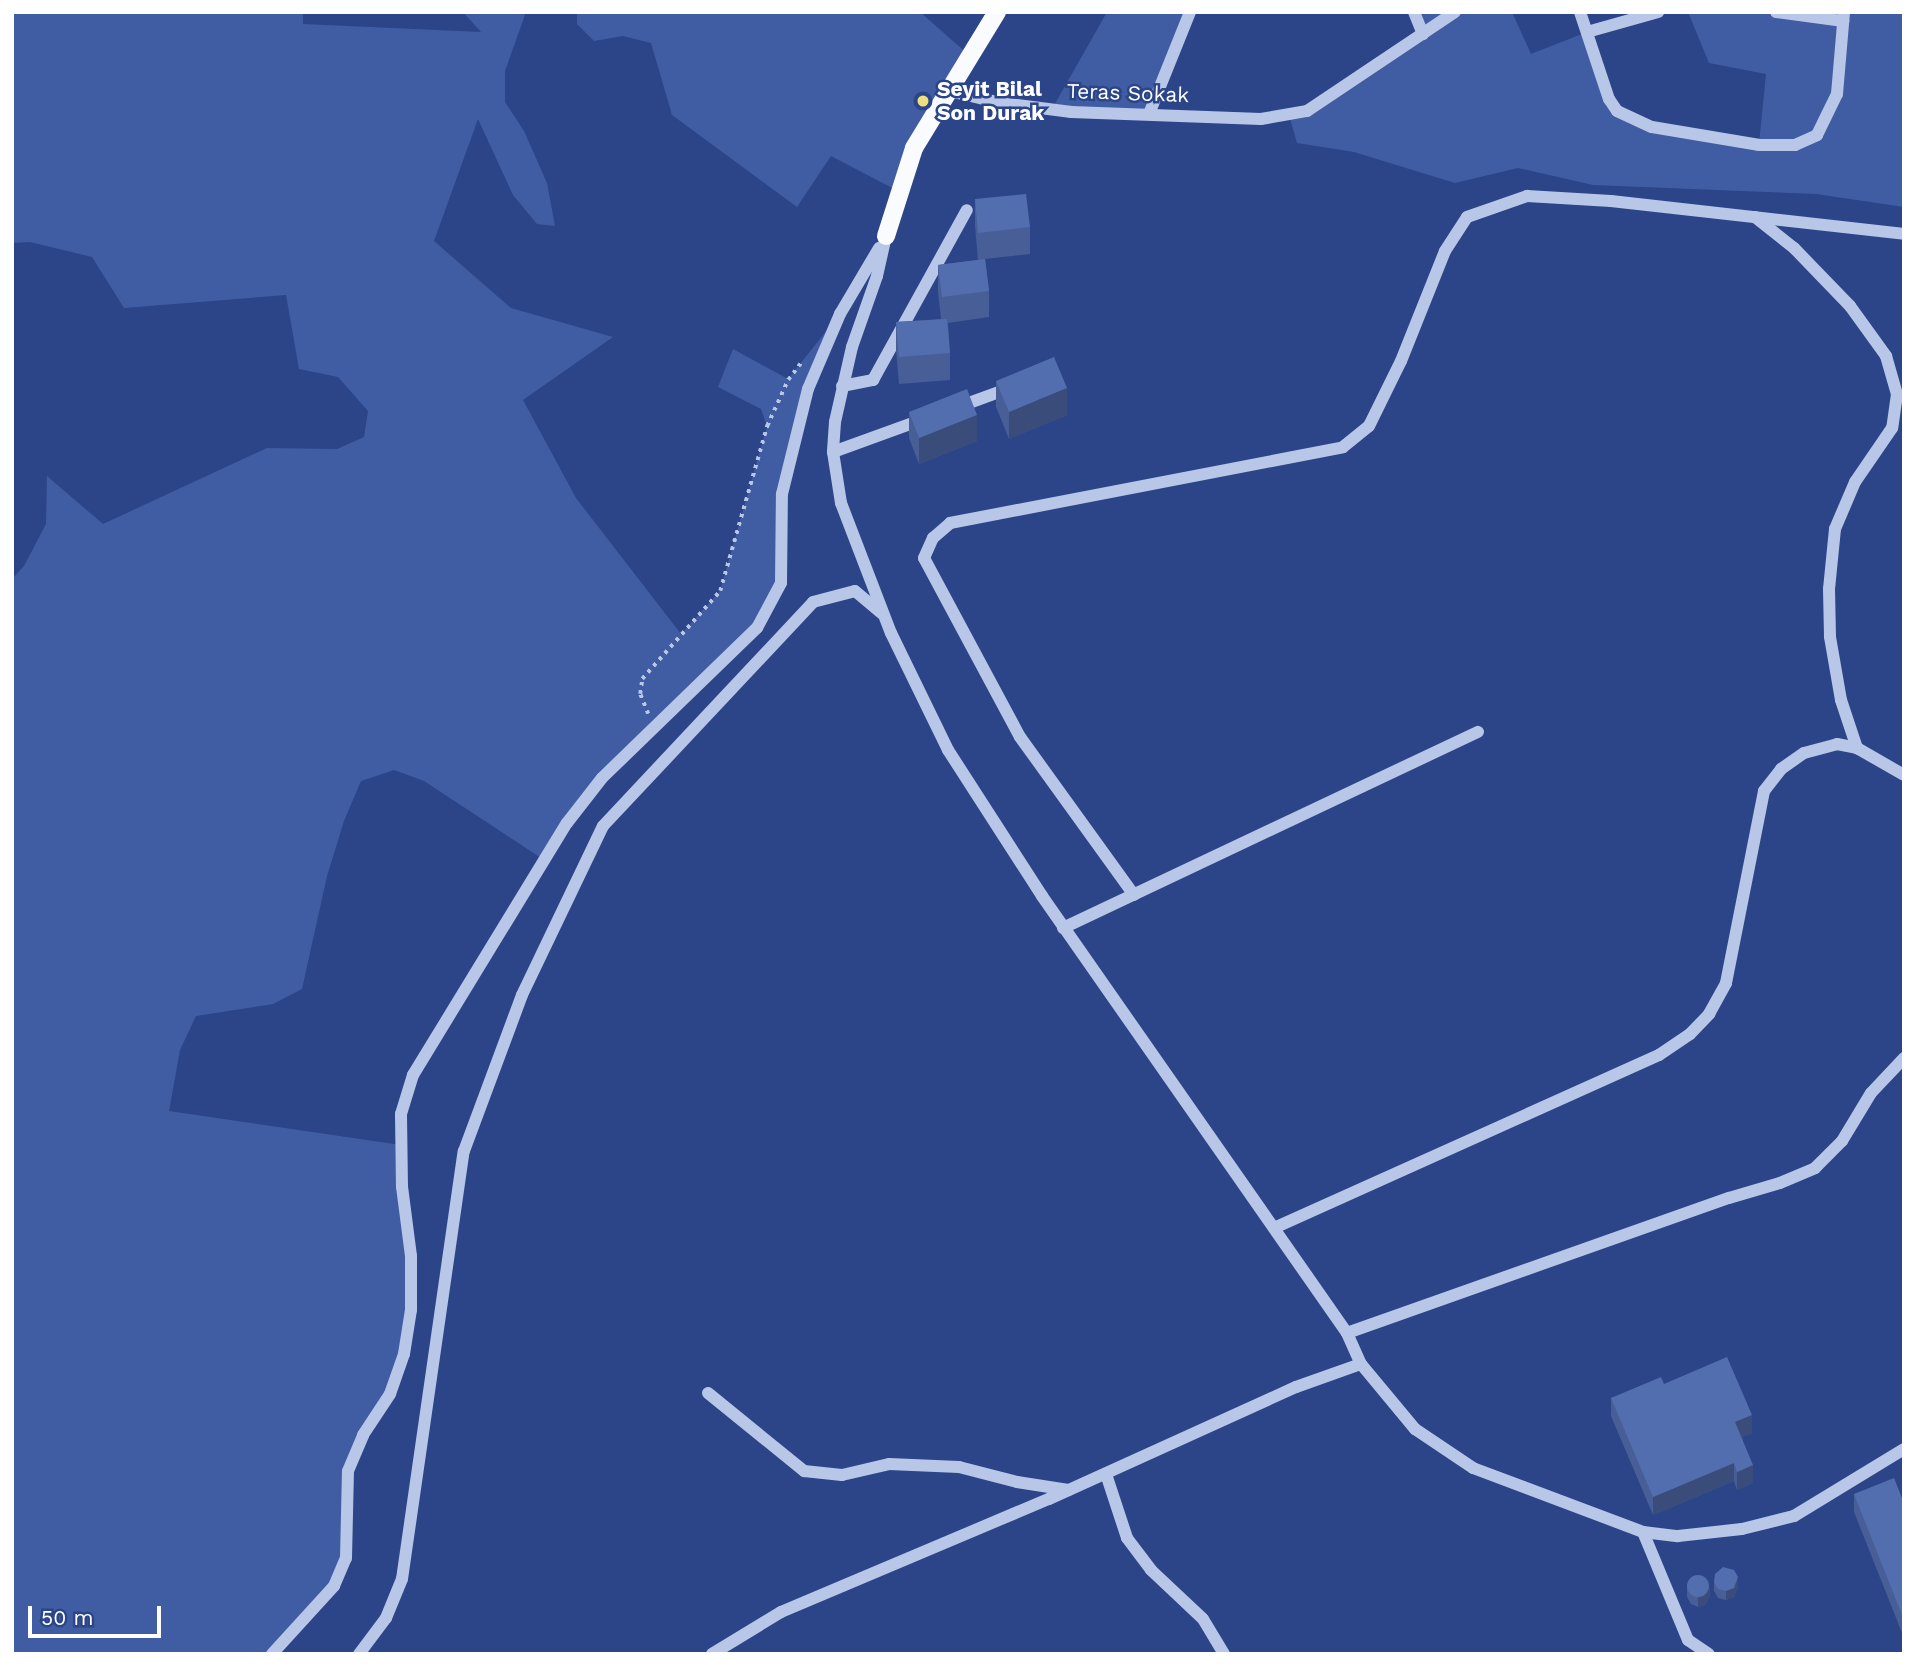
<!DOCTYPE html>
<html>
<head>
<meta charset="utf-8">
<style>
	body { margin:0 }
	#map { position:relative; width:1916px; height:1666px; overflow:hidden; background:#2b4588; font-family:"Work Sans",sans-serif }
	div>[style] { position:absolute }
	[style*='--x'] { left:calc(var(--x)*1px); top:calc(var(--y)*1px); width:calc(var(--w)*1px); rotate:calc(var(--a)*1deg) }
	.green>* { inset:0; background:#405da4 }
	.path>* { height:3.5px; margin-top:-1.75px; transform-origin:0; background:repeating-linear-gradient(90deg,#b8c6e8 0 3.5px,transparent 0 8.5px) }
	.minor>* { height:12px; margin:-6px; padding:0 6px; transform-origin:6px; border-radius:6px; background:#b8c6e8 }
	.major>* { height:18px; margin:-9px; padding:0 9px; transform-origin:9px; border-radius:9px; background:#f9fbfe }
	.wall>* { inset:0; background:#475f96 }
	.shaded-wall>* { inset:0; background:#3a4d7a }
	.building>* { inset:0; background:#536eaf }
	.round { border-radius:50% }
	.dots>* { width:19px; height:19px; translate:-50% -50%; box-sizing:border-box; border:4px solid #2b4588; border-radius:50% }
	span { translate:-50% -50%; white-space:nowrap; text-align:center; line-height:1.15; -webkit-text-stroke:5px #2b4588; paint-order:stroke }
	.poi-label { font-size:21px; color:#fff; font-weight:700 }
	.left { translate:0 -50%; text-align:left }
	.street-label { font-size:21px; color:#fff }
	.frame { position:absolute; inset:0; border:14px solid #fff; pointer-events:none }
	.scale { position:absolute; left:28px; top:1606px; width:133px; height:32px; box-sizing:border-box; border:4px solid #fff; border-top:0; padding-left:9px; font-size:21px; line-height:24px; white-space:nowrap; color:#fff; -webkit-text-stroke:5px #2b4588; paint-order:stroke }
</style>
</head>
<body>
<div id="map">
	<div class="green">
		<i style="clip-path:polygon(12px 12px,303px 12px,303px 24px,481px 32px,463px 12px,526px 12px,505px 71px,505px 102px,524px 131px,547px 183px,555px 226px,537px 224px,513px 195px,478px 119px,434px 241px,511px 308px,613px 337px,523px 400px,576px 498px,681px 634px,720px 591px,767px 426px,761px 409px,718px 387px,733px 349px,788px 379px,840px 314px,808px 389px,782px 494px,781px 583px,757px 628px,602px 778px,544px 860px,424px 781px,394px 770px,361px 781px,344px 821px,327px 876px,302px 989px,273px 1004px,196px 1016px,180px 1050px,169px 1111px,401px 1145px,411px 1256px,404px 1354px,348px 1471px,349px 1536px,334px 1586px,272px 1654px,12px 1654px,12px 579px,24px 566px,46px 524px,47px 476px,103px 524px,267px 448px,337px 449px,364px 437px,368px 411px,338px 377px,299px 369px,286px 295px,124px 308px,92px 257px,30px 242px,12px 243px)"></i>
		<i style="clip-path:polygon(577px 12px,920px 12px,970px 56px,900px 192px,831px 156px,797px 207px,672px 115px,651px 43px,623px 36px,594px 41px,577px 24px)"></i>
		<i style="clip-path:polygon(1107px 12px,1190px 12px,1149px 114px,1052px 109px)"></i>
		<i style="clip-path:polygon(1414px 12px,1512px 12px,1531px 54px,1587px 32px,1617px 111px,1658px 128px,1759px 144px,1766px 74px,1709px 63px,1688px 12px,1904px 12px,1904px 207px,1816px 194px,1593px 185px,1518px 168px,1455px 183px,1354px 152px,1297px 143px,1289px 115px,1307px 111px,1422px 34px)"></i>
	</div>
	<div class="path">
		<i style="--x:648;--y:714;--w:22;--a:-112"></i>
		<i style="--x:640;--y:694;--w:15;--a:-82"></i>
		<i style="--x:642;--y:679;--w:118;--a:-48.4"></i>
		<i style="--x:720;--y:591;--w:172;--a:-74.1"></i>
		<i style="--x:767;--y:426;--w:51;--a:-65.5"></i>
		<i style="--x:788;--y:380;--w:25;--a:-53"></i>
	</div>
	<div class="minor">
		<i style="--x:1414;--y:12;--w:24;--a:68"></i>
		<i style="--x:1580;--y:12;--w:92;--a:71.6"></i>
		<i style="--x:1609;--y:99;--w:14;--a:56"></i>
		<i style="--x:1617;--y:111;--w:38;--a:25"></i>
		<i style="--x:1652;--y:127;--w:109;--a:9.5"></i>
		<i style="--x:1759;--y:145;--w:36;--a:0"></i>
		<i style="--x:1795;--y:145;--w:24;--a:-24"></i>
		<i style="--x:1817;--y:135;--w:46;--a:-64"></i>
		<i style="--x:1837;--y:94;--w:82;--a:-85.1"></i>
		<i style="--x:1776;--y:12;--w:68;--a:7.7"></i>
		<i style="--x:1587;--y:32;--w:74;--a:-15.7"></i>
		<i style="--x:949;--y:91;--w:53;--a:13"></i>
		<i style="--x:1001;--y:103;--w:71;--a:7.3"></i>
		<i style="--x:1071;--y:112;--w:190;--a:2.1"></i>
		<i style="--x:1261;--y:119;--w:47;--a:-9.9"></i>
		<i style="--x:1307;--y:111;--w:178;--a:-33.8"></i>
		<i style="--x:1149;--y:114;--w:110;--a:-68.1"></i>
		<i style="--x:1755;--y:217;--w:50;--a:38.5"></i>
		<i style="--x:1794;--y:248;--w:81;--a:46"></i>
		<i style="--x:1850;--y:306;--w:62;--a:54.2"></i>
		<i style="--x:1886;--y:356;--w:40;--a:74"></i>
		<i style="--x:1897;--y:394;--w:34;--a:98"></i>
		<i style="--x:1892;--y:428;--w:65;--a:124.4"></i>
		<i style="--x:1855;--y:482;--w:51;--a:113.1"></i>
		<i style="--x:1835;--y:529;--w:60;--a:95.7"></i>
		<i style="--x:1829;--y:589;--w:48;--a:88.8"></i>
		<i style="--x:1830;--y:637;--w:64;--a:80.1"></i>
		<i style="--x:1841;--y:700;--w:51;--a:71.6"></i>
		<i style="--x:886;--y:236;--w:41;--a:102.7"></i>
		<i style="--x:877;--y:276;--w:75;--a:109.4"></i>
		<i style="--x:852;--y:347;--w:77;--a:102.8"></i>
		<i style="--x:835;--y:422;--w:30;--a:94"></i>
		<i style="--x:833;--y:452;--w:52;--a:81.1"></i>
		<i style="--x:841;--y:503;--w:139;--a:69"></i>
		<i style="--x:891;--y:633;--w:130;--a:64"></i>
		<i style="--x:948;--y:750;--w:174;--a:57.2"></i>
		<i style="--x:1042;--y:896;--w:533;--a:55.09"></i>
		<i style="--x:1347;--y:1333;--w:34;--a:66"></i>
		<i style="--x:1361;--y:1364;--w:85;--a:50.3"></i>
		<i style="--x:1415;--y:1429;--w:70;--a:33.9"></i>
		<i style="--x:1473;--y:1468;--w:182;--a:20.6"></i>
		<i style="--x:1643;--y:1532;--w:35;--a:7"></i>
		<i style="--x:1678;--y:1536;--w:64;--a:-6.2"></i>
		<i style="--x:1742;--y:1529;--w:54;--a:-14"></i>
		<i style="--x:1794;--y:1516;--w:129;--a:-31.3"></i>
		<i style="--x:842;--y:386;--w:32;--a:-11"></i>
		<i style="--x:873;--y:380;--w:194;--a:-61.1"></i>
		<i style="--x:958;--y:407;--w:55;--a:-20.1"></i>
		<i style="--x:833;--y:452;--w:97;--a:-19.9"></i>
		<i style="--x:1134;--y:895;--w:195;--a:-125.8"></i>
		<i style="--x:1020;--y:737;--w:203;--a:-118.2"></i>
		<i style="--x:924;--y:558;--w:22;--a:-66"></i>
		<i style="--x:933;--y:538;--w:23;--a:-41"></i>
		<i style="--x:950;--y:523;--w:400;--a:-10.9"></i>
		<i style="--x:1343;--y:447;--w:33;--a:-39"></i>
		<i style="--x:1369;--y:426;--w:72;--a:-63.8"></i>
		<i style="--x:1401;--y:361;--w:118;--a:-68.2"></i>
		<i style="--x:1445;--y:251;--w:40;--a:-57.1"></i>
		<i style="--x:1467;--y:217;--w:64;--a:-19.3"></i>
		<i style="--x:1527;--y:196;--w:84;--a:3.4"></i>
		<i style="--x:1611;--y:201;--w:295;--a:6.4"></i>
		<i style="--x:1063;--y:928;--w:459;--a:-25.3"></i>
		<i style="--x:1274;--y:1228;--w:422;--a:-24.2"></i>
		<i style="--x:1659;--y:1055;--w:37;--a:-34"></i>
		<i style="--x:1690;--y:1034;--w:28;--a:-46"></i>
		<i style="--x:1709;--y:1014;--w:35;--a:-61"></i>
		<i style="--x:1726;--y:983;--w:196;--a:-78.8"></i>
		<i style="--x:1764;--y:791;--w:28;--a:-52"></i>
		<i style="--x:1781;--y:769;--w:28;--a:-35"></i>
		<i style="--x:1804;--y:753;--w:34;--a:-15"></i>
		<i style="--x:1837;--y:744;--w:20;--a:11"></i>
		<i style="--x:1857;--y:748;--w:54;--a:29.9"></i>
		<i style="--x:1347;--y:1333;--w:405;--a:-19.5"></i>
		<i style="--x:1729;--y:1198;--w:53;--a:-16.4"></i>
		<i style="--x:1780;--y:1183;--w:38;--a:-23"></i>
		<i style="--x:1815;--y:1168;--w:38;--a:-45"></i>
		<i style="--x:1842;--y:1141;--w:56;--a:-58.9"></i>
		<i style="--x:1871;--y:1093;--w:48;--a:-46.7"></i>
		<i style="--x:708;--y:1393;--w:124;--a:39.1"></i>
		<i style="--x:804;--y:1471;--w:38;--a:6"></i>
		<i style="--x:842;--y:1475;--w:48;--a:-13.2"></i>
		<i style="--x:889;--y:1464;--w:70;--a:2.5"></i>
		<i style="--x:959;--y:1467;--w:60;--a:14.5"></i>
		<i style="--x:1017;--y:1482;--w:52;--a:8.9"></i>
		<i style="--x:1106;--y:1474;--w:67;--a:71.8"></i>
		<i style="--x:1127;--y:1538;--w:40;--a:53"></i>
		<i style="--x:1151;--y:1570;--w:71;--a:43.3"></i>
		<i style="--x:1203;--y:1619;--w:41;--a:59"></i>
		<i style="--x:1643;--y:1532;--w:117;--a:67.4"></i>
		<i style="--x:1688;--y:1640;--w:25;--a:34"></i>
		<i style="--x:272;--y:1654;--w:92;--a:-47.6"></i>
		<i style="--x:334;--y:1586;--w:30;--a:-67"></i>
		<i style="--x:346;--y:1558;--w:87;--a:-88.7"></i>
		<i style="--x:348;--y:1471;--w:39;--a:-67"></i>
		<i style="--x:363;--y:1435;--w:49;--a:-56.6"></i>
		<i style="--x:390;--y:1394;--w:42;--a:-70.7"></i>
		<i style="--x:404;--y:1354;--w:45;--a:-81"></i>
		<i style="--x:411;--y:1310;--w:54;--a:-90"></i>
		<i style="--x:411;--y:1256;--w:70;--a:-97.4"></i>
		<i style="--x:402;--y:1187;--w:73;--a:-90.8"></i>
		<i style="--x:401;--y:1114;--w:41;--a:-72.9"></i>
		<i style="--x:413;--y:1075;--w:295;--a:-58.6"></i>
		<i style="--x:567;--y:823;--w:57;--a:-52.1"></i>
		<i style="--x:602;--y:778;--w:216;--a:-44.1"></i>
		<i style="--x:757;--y:628;--w:51;--a:-61.9"></i>
		<i style="--x:781;--y:583;--w:89;--a:-89.4"></i>
		<i style="--x:782;--y:494;--w:108;--a:-76.1"></i>
		<i style="--x:808;--y:389;--w:82;--a:-66.9"></i>
		<i style="--x:840;--y:314;--w:77;--a:-59.4"></i>
		<i style="--x:359;--y:1654;--w:45;--a:-53.1"></i>
		<i style="--x:386;--y:1618;--w:42;--a:-67.7"></i>
		<i style="--x:402;--y:1579;--w:432;--a:-81.8"></i>
		<i style="--x:464;--y:1151;--w:166;--a:-69.6"></i>
		<i style="--x:522;--y:995;--w:187;--a:-64.4"></i>
		<i style="--x:603;--y:826;--w:307;--a:-46.8"></i>
		<i style="--x:813;--y:602;--w:43;--a:-14.7"></i>
		<i style="--x:855;--y:591;--w:35;--a:40"></i>
		<i style="--x:712;--y:1654;--w:81;--a:-31.3"></i>
		<i style="--x:781;--y:1612;--w:291;--a:-22.9"></i>
		<i style="--x:1049;--y:1499;--w:271;--a:-24.4"></i>
		<i style="--x:1296;--y:1387;--w:69;--a:-19.5"></i>
	</div>
	<div class="major">
		<i style="--x:886;--y:236;--w:92;--a:-72.3"></i>
		<i style="--x:914;--y:148;--w:159;--a:-58.6"></i>
	</div>
	<div class="wall">
		<i style="clip-path:polygon(975px 199px,1030px 227px,1030px 254px,985px 259px,989px 291px,989px 317px,948px 323px,950px 353px,950px 380px,899px 384px,896px 349px,896px 322px,941px 319px,938px 292px,938px 265px,978px 260px,975px 226px)"></i>
		<i style="clip-path:polygon(996px 381px,1067px 415px,1009px 439px,996px 407px)"></i>
		<i style="clip-path:polygon(909px 412px,977px 441px,919px 464px,909px 438px)"></i>
		<i style="clip-path:polygon(1664px 1384px,1752px 1433px,1742px 1437px,1753px 1483px,1737px 1490px,1734px 1481px,1653px 1515px,1611px 1416px,1611px 1398px)"></i>
		<i style="clip-path:polygon(1854px 1494px,1904px 1503px,1904px 1638px,1854px 1512px)"></i>
		<i style="clip-path:polygon(1714px 1582px,1738px 1586px,1734px 1597px,1726px 1600px,1718px 1598px,1714px 1591px)"></i>
		<i style="clip-path:polygon(1687px 1588px,1710px 1595px,1705px 1605px,1698px 1607px,1691px 1604px,1687px 1597px)"></i>
	</div>
	<div class="shaded-wall">
		<i style="clip-path:polygon(1067px 388px,1067px 415px,1009px 439px,1009px 412px)"></i>
		<i style="clip-path:polygon(977px 415px,977px 441px,919px 464px,919px 438px)"></i>
		<i style="clip-path:polygon(1752px 1415px,1752px 1433px,1735px 1440px,1735px 1422px)"></i>
		<i style="clip-path:polygon(1734px 1463px,1734px 1481px,1653px 1515px,1653px 1497px)"></i>
		<i style="clip-path:polygon(1753px 1465px,1753px 1483px,1737px 1490px,1737px 1472px)"></i>
		<i style="clip-path:polygon(1738px 1577px,1738px 1586px,1734px 1597px,1726px 1600px,1726px 1591px)"></i>
		<i style="clip-path:polygon(1710px 1586px,1710px 1595px,1705px 1605px,1698px 1607px,1698px 1598px)"></i>
	</div>
	<div class="building">
		<i style="clip-path:polygon(1026px 194px,1030px 227px,978px 233px,975px 199px)"></i>
		<i style="clip-path:polygon(985px 259px,989px 291px,942px 297px,938px 265px)"></i>
		<i style="clip-path:polygon(947px 319px,950px 353px,899px 357px,896px 322px)"></i>
		<i style="clip-path:polygon(1054px 357px,1067px 388px,1009px 412px,996px 381px)"></i>
		<i style="clip-path:polygon(967px 389px,977px 415px,919px 438px,909px 412px)"></i>
		<i style="clip-path:polygon(1727px 1357px,1752px 1415px,1735px 1422px,1753px 1465px,1737px 1472px,1734px 1463px,1653px 1497px,1611px 1398px,1661px 1377px,1664px 1384px)"></i>
		<i style="clip-path:polygon(1894px 1478px,1904px 1503px,1904px 1620px,1854px 1494px)"></i>
		<i style="clip-path:polygon(1723px 1567px,1734px 1570px,1738px 1577px,1734px 1588px,1726px 1591px,1718px 1589px,1714px 1582px,1715px 1574px)"></i>
		<i class="round" style="left:1687px;top:1575px;width:22px;height:22px"></i>
	</div>
	<div class="dots">
		<i style="left:923px;top:101px;background:#eee07f"></i>
	</div>
	<div class="poi-label">
		<span class="left" style="left:937px;top:101px">Seyit Bilal<br>Son Durak</span>
	</div>
	<div class="street-label">
		<span style="left:1128px;top:93px;rotate:2deg">Teras Sokak</span>
	</div>
	<div class="frame"></div>
	<div class="scale">50 m</div>
</div>
</body>
</html>
